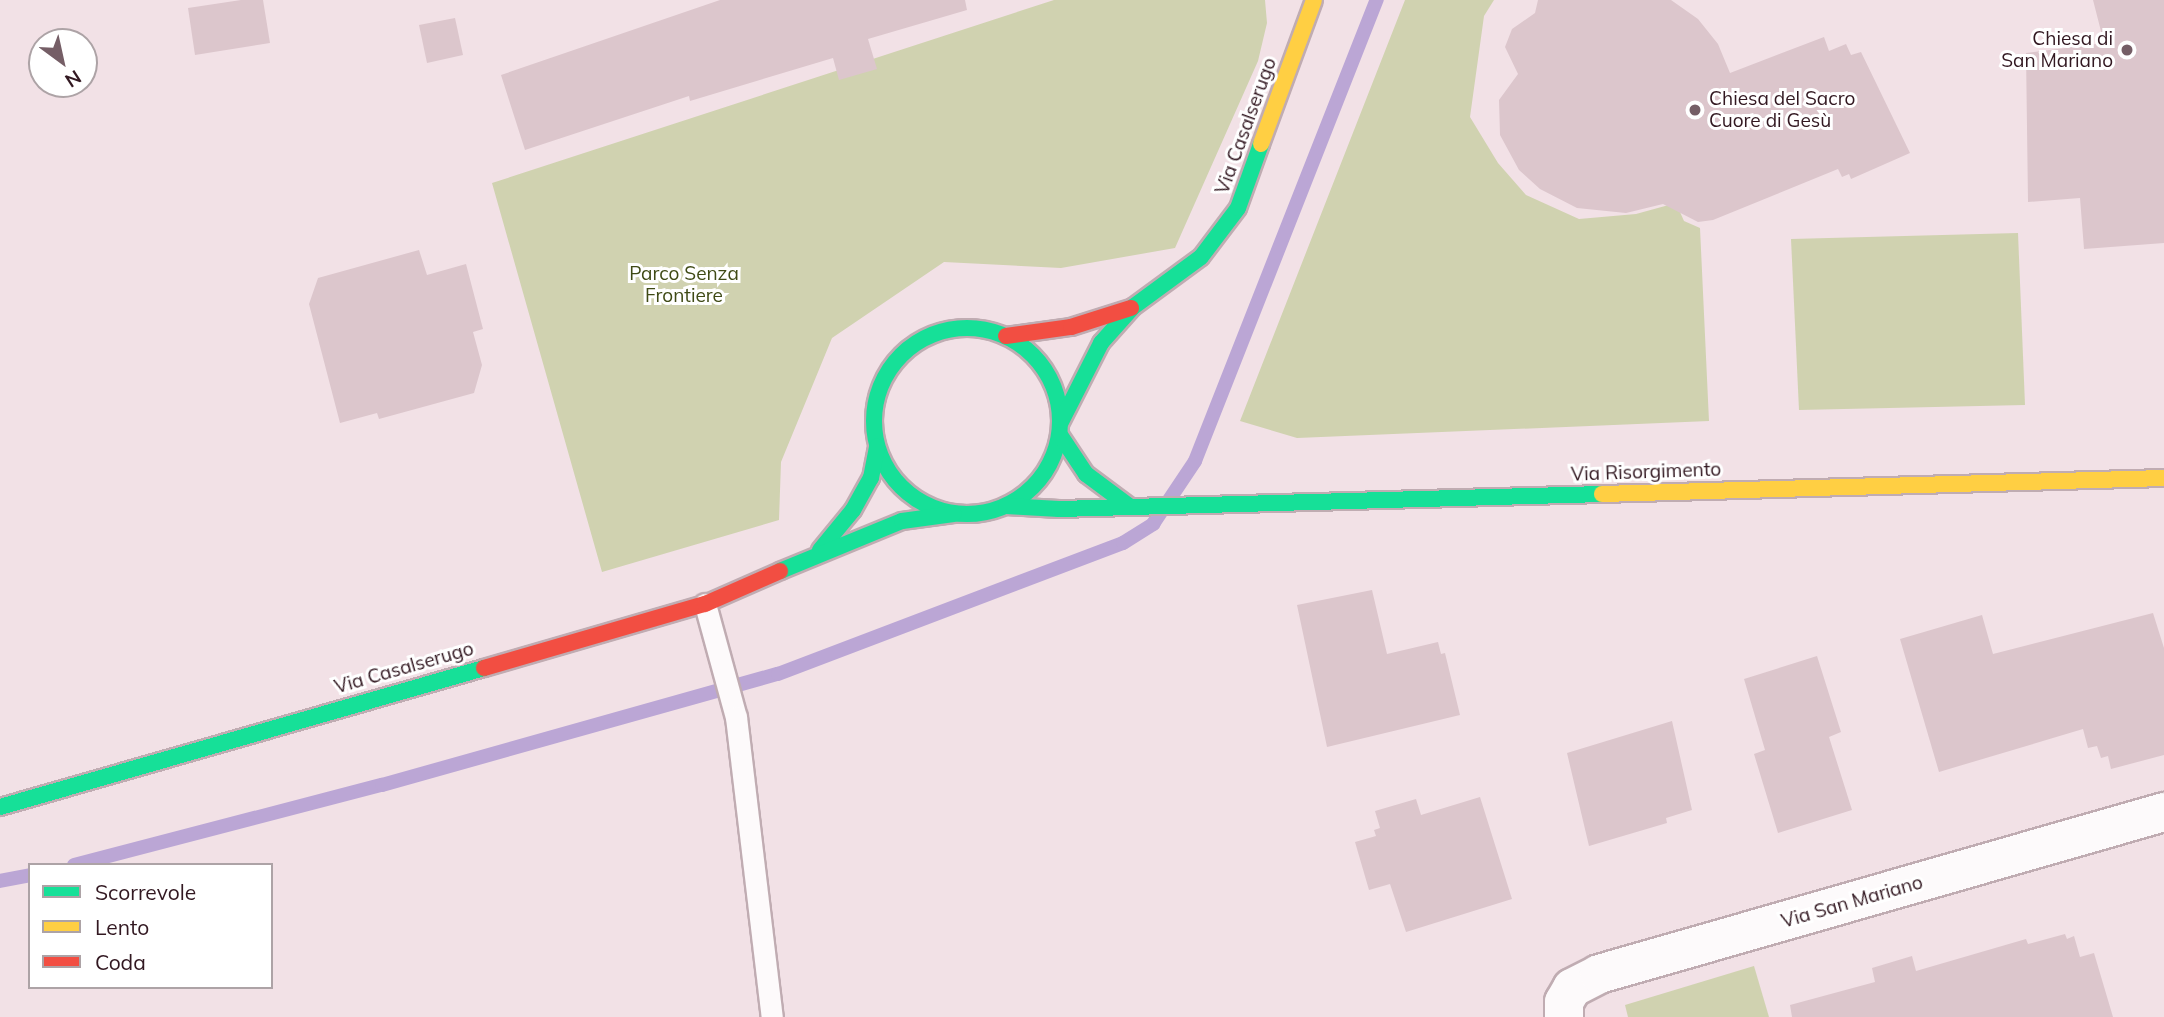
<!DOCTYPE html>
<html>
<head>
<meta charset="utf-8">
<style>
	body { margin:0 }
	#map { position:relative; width:2164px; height:1017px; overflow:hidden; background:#f2e1e6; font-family:Mulish,sans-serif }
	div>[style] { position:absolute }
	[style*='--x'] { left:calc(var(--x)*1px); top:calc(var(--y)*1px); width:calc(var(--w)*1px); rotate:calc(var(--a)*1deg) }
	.green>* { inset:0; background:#d0d2b0 }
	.stream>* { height:14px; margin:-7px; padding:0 7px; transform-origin:7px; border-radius:7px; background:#bba6d5 }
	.building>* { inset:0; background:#dcc6cc }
	.roads { filter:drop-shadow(2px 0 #c0acb2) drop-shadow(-2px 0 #c0acb2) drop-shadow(0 2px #c0acb2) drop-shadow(0 -2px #c0acb2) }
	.lane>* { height:21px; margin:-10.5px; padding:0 10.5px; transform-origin:10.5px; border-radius:10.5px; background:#fdfafb }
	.street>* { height:38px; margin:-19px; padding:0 19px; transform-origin:19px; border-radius:19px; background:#fdfafb }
	.fast>* { height:16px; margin:-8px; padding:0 8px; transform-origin:8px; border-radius:8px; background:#16e098 }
	.fast>.ring { margin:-8px; padding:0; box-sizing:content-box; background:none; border:16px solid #16e098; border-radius:50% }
	.slow>* { height:16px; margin:-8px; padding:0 8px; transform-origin:8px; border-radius:8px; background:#ffcf43 }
	.jam>* { height:16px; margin:-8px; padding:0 8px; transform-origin:8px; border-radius:8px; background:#f24e42 }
	.dots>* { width:19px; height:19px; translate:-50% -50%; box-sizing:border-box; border:4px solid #fff; border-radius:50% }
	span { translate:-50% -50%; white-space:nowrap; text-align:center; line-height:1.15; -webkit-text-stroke:6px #fff; paint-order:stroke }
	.poi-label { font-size:19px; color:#321821 }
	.right { translate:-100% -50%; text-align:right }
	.left { translate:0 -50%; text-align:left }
	.street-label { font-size:19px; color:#321821 }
	.park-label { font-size:19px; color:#3f4a15 }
	.legend { position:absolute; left:28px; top:863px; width:245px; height:126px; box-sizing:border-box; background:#fff; border:2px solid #ada3a6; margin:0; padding:9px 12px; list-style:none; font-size:21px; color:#321821 }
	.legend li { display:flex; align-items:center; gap:14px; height:35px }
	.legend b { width:35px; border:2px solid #ada3a6 }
	.north { position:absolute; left:28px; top:28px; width:70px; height:70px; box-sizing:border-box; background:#fff; border:2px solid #ada3a6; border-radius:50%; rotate:147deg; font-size:19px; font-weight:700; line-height:28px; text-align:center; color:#321821 }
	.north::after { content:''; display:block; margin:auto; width:24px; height:32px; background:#755e66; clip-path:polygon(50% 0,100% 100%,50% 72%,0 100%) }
</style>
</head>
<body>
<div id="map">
	<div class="green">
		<i style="clip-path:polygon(1054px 0,1265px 0,1267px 23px,1258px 61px,1175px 248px,1061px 268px,944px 262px,832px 338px,781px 462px,779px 520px,602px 572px,492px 183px)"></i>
		<i style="clip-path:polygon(1405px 0,1494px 0,1484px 16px,1470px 117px,1498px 163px,1526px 195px,1579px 219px,1636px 214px,1676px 203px,1684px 221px,1700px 228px,1709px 421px,1297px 438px,1240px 421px)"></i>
		<i style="clip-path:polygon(2018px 233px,2025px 405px,1799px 410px,1791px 239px)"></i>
		<i style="clip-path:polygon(1754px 966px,1769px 1017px,1628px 1017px,1625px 1005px)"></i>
	</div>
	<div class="stream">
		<i style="--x:74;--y:865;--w:318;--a:-14.6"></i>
		<i style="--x:382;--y:785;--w:411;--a:-15.7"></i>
		<i style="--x:778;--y:674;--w:369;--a:-20.8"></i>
		<i style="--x:1123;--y:543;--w:36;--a:-32"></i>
		<i style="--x:1153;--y:524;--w:76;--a:-56.3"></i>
		<i style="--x:1195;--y:461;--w:496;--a:-68.5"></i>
		<i style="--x:0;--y:881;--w:31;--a:-11"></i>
	</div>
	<div class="building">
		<i style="clip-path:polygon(241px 0,263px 0,270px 43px,195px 55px,188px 8px)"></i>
		<i style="clip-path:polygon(720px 0,965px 0,967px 10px,868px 39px,877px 69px,839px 80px,833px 58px,690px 101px,689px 96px,525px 150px,501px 75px)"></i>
		<i style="clip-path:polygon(1538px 0,1671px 0,1698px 19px,1718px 44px,1730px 73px,1824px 37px,1829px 51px,1846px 44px,1851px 55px,1861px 52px,1910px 153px,1851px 179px,1849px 174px,1842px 177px,1838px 169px,1713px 220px,1698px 222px,1663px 204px,1626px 213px,1577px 208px,1540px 189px,1519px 170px,1500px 135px,1499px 100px,1518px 74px,1505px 47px,1512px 29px,1535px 13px)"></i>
		<i style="clip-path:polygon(2093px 0,2164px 0,2164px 243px,2084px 249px,2080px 198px,2028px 202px,2026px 53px,2104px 43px)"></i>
		<i style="clip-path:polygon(455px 18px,463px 55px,427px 63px,419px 25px)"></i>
		<i style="clip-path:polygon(419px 250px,427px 275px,466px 264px,483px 329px,473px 332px,482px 365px,474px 393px,379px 419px,377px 413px,340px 423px,309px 304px,318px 278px)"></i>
		<i style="clip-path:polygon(1372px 590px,1387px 654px,1438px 642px,1441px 654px,1445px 653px,1460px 715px,1327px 747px,1297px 605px)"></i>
		<i style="clip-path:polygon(2153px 613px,2164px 648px,2164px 755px,2111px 769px,2108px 756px,2101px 758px,2097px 746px,2088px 748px,2083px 729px,1939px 772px,1900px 639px,1982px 615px,1993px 654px)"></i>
		<i style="clip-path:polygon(1817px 656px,1841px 732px,1829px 737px,1852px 810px,1778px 833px,1754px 754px,1765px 750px,1744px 679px)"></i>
		<i style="clip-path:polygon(1672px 721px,1692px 810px,1666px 818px,1667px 823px,1589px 846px,1567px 753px)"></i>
		<i style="clip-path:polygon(1480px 797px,1512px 899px,1406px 932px,1390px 884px,1369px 890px,1355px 842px,1376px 836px,1374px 830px,1380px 828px,1375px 811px,1416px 799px,1421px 815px)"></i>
		<i style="clip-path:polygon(2065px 934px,2067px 939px,2074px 936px,2080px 957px,2094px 953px,2113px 1017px,1792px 1017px,1790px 1005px,1875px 982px,1872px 968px,1912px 956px,1916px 971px,2026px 939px,2028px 944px)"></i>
	</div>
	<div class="roads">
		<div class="lane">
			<i style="--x:705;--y:604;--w:117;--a:74.7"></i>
			<i style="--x:736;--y:717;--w:302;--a:83.2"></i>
		</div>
		<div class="street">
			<i style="--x:1564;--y:1017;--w:15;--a:-90"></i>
			<i style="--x:1564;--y:1002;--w:16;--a:-60"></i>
			<i style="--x:1572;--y:988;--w:30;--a:-27"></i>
			<i style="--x:1599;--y:974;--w:588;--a:-16"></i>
		</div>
		<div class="fast">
			<i class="ring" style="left:874px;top:328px;width:170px;height:170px"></i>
			<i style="--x:1061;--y:422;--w:89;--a:-63.1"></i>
			<i style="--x:1101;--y:343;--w:48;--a:-48.4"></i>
			<i style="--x:1133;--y:307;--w:84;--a:-36.3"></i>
			<i style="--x:1201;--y:257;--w:61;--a:-52.9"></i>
			<i style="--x:1238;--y:208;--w:68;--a:-70.2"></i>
			<i style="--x:1060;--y:435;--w:47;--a:56.3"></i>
			<i style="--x:1086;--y:474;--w:54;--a:36.7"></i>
			<i style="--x:1006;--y:506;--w:53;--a:3.2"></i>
			<i style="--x:1059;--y:509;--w:543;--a:-1.58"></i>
			<i style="--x:820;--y:550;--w:52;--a:-50.5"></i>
			<i style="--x:853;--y:510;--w:37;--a:-61"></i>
			<i style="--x:871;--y:478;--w:32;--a:-79"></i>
			<i style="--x:780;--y:571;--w:132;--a:-22.3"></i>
			<i style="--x:902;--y:521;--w:52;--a:-7.7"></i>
			<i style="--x:0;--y:807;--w:504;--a:-16.02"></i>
		</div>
		<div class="slow">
			<i style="--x:1261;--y:144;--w:153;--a:-69.8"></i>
			<i style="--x:1602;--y:494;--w:562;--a:-1.63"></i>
		</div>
		<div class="jam">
			<i style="--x:1006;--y:336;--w:66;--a:-7.9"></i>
			<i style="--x:1071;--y:327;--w:63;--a:-17.6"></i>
			<i style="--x:484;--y:668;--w:230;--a:-16.2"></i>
			<i style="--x:705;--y:604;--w:82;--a:-23.7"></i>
		</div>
	</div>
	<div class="dots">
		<i style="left:2127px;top:50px;background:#755e66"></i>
		<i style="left:1695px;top:110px;background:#755e66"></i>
	</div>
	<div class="poi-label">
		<span class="right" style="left:2113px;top:50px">Chiesa di<br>San Mariano</span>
		<span class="left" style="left:1709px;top:110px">Chiesa del Sacro<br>Cuore di Gesù</span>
	</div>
	<div class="street-label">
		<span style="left:1246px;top:126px;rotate:-70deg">Via Casalserugo</span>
		<span style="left:1646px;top:472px;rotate:-2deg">Via Risorgimento</span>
		<span style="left:404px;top:668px;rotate:-16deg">Via Casalserugo</span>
		<span style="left:1852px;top:902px;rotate:-16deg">Via San Mariano</span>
	</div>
	<div class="park-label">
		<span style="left:684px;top:285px">Parco Senza<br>Frontiere</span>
	</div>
	<ul class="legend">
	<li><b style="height:9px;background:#16e098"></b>Scorrevole</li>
	<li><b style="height:9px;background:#ffcf43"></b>Lento</li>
	<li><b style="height:9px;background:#f24e42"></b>Coda</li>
	</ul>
	<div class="north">N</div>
</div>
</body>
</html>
